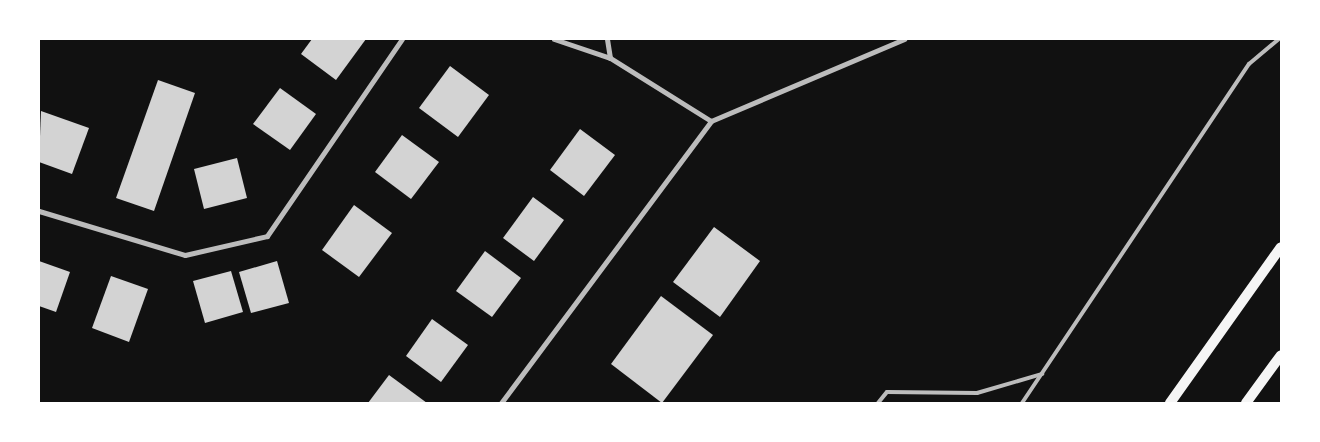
<!DOCTYPE html>
<html>
<head>
<meta charset="utf-8">
<style>
	body { margin:0 }
	#map { position:relative; width:1320px; height:442px; overflow:hidden; background:#111; font-family:"Open Sans",sans-serif }
	div>[style] { position:absolute }
	[style*='--x'] { left:calc(var(--x)*1px); top:calc(var(--y)*1px); width:calc(var(--w)*1px); rotate:calc(var(--a)*1deg) }
	.building>* { inset:0; background:#d3d3d3 }
	.service>* { height:4px; margin:-2px; padding:0 2px; transform-origin:2px; border-radius:2px; background:#bcbcbc }
	.minor>* { height:5px; margin:-2.5px; padding:0 2.5px; transform-origin:2.5px; border-radius:2.5px; background:#bcbcbc }
	.secondary>* { height:10px; margin:-5px; padding:0 5px; transform-origin:5px; border-radius:5px; background:#f5f5f5 }
	span { translate:-50% -50%; white-space:nowrap; text-align:center; line-height:1.15; -webkit-text-stroke:5px #fff; paint-order:stroke }
	.frame { position:absolute; inset:0; border:40px solid #fff; pointer-events:none }
</style>
</head>
<body>
<div id="map">
	<div class="building">
		<i style="clip-path:polygon(312px 39px,366px 39px,336px 80px,301px 54px)"></i>
		<i style="clip-path:polygon(450px 66px,489px 95px,458px 137px,419px 108px)"></i>
		<i style="clip-path:polygon(158px 80px,195px 93px,154px 211px,116px 198px)"></i>
		<i style="clip-path:polygon(280px 88px,316px 114px,290px 150px,253px 124px)"></i>
		<i style="clip-path:polygon(41px 111px,89px 128px,72px 174px,39px 162px)"></i>
		<i style="clip-path:polygon(580px 129px,615px 155px,584px 196px,550px 170px)"></i>
		<i style="clip-path:polygon(402px 135px,439px 162px,411px 199px,375px 172px)"></i>
		<i style="clip-path:polygon(237px 158px,247px 198px,204px 209px,194px 169px)"></i>
		<i style="clip-path:polygon(533px 197px,564px 220px,534px 261px,503px 238px)"></i>
		<i style="clip-path:polygon(354px 205px,392px 233px,359px 277px,322px 250px)"></i>
		<i style="clip-path:polygon(714px 227px,760px 261px,720px 317px,673px 282px)"></i>
		<i style="clip-path:polygon(485px 251px,521px 278px,492px 317px,456px 291px)"></i>
		<i style="clip-path:polygon(39px 261px,70px 272px,56px 312px,39px 306px)"></i>
		<i style="clip-path:polygon(277px 261px,289px 303px,251px 313px,239px 272px)"></i>
		<i style="clip-path:polygon(231px 271px,243px 312px,205px 323px,193px 281px)"></i>
		<i style="clip-path:polygon(111px 276px,148px 289px,129px 342px,92px 328px)"></i>
		<i style="clip-path:polygon(661px 296px,713px 335px,662px 403px,611px 364px)"></i>
		<i style="clip-path:polygon(432px 319px,468px 345px,441px 382px,406px 356px)"></i>
		<i style="clip-path:polygon(389px 375px,427px 403px,368px 403px)"></i>
	</div>
	<div class="service">
		<i style="--x:878;--y:403;--w:14;--a:-51"></i>
		<i style="--x:887;--y:392;--w:90;--a:0.6"></i>
		<i style="--x:977;--y:393;--w:68;--a:-16.3"></i>
		<i style="--x:1022;--y:403;--w:408;--a:-56.2"></i>
		<i style="--x:1249;--y:64;--w:39;--a:-40"></i>
	</div>
	<div class="minor">
		<i style="--x:554;--y:39;--w:59;--a:18.7"></i>
		<i style="--x:711;--y:121;--w:210;--a:-23"></i>
		<i style="--x:39;--y:211;--w:152;--a:16.8"></i>
		<i style="--x:185;--y:255;--w:84;--a:-13"></i>
		<i style="--x:267;--y:236;--w:239;--a:-55.6"></i>
		<i style="--x:501;--y:403;--w:352;--a:-53.3"></i>
		<i style="--x:711;--y:121;--w:119;--a:-148"></i>
		<i style="--x:610;--y:58;--w:19;--a:-99"></i>
	</div>
	<div class="secondary">
		<i style="--x:1170;--y:403;--w:191;--a:-54.6"></i>
		<i style="--x:1246;--y:403;--w:59;--a:-53.9"></i>
	</div>
	<div class="frame"></div>
</div>
</body>
</html>
